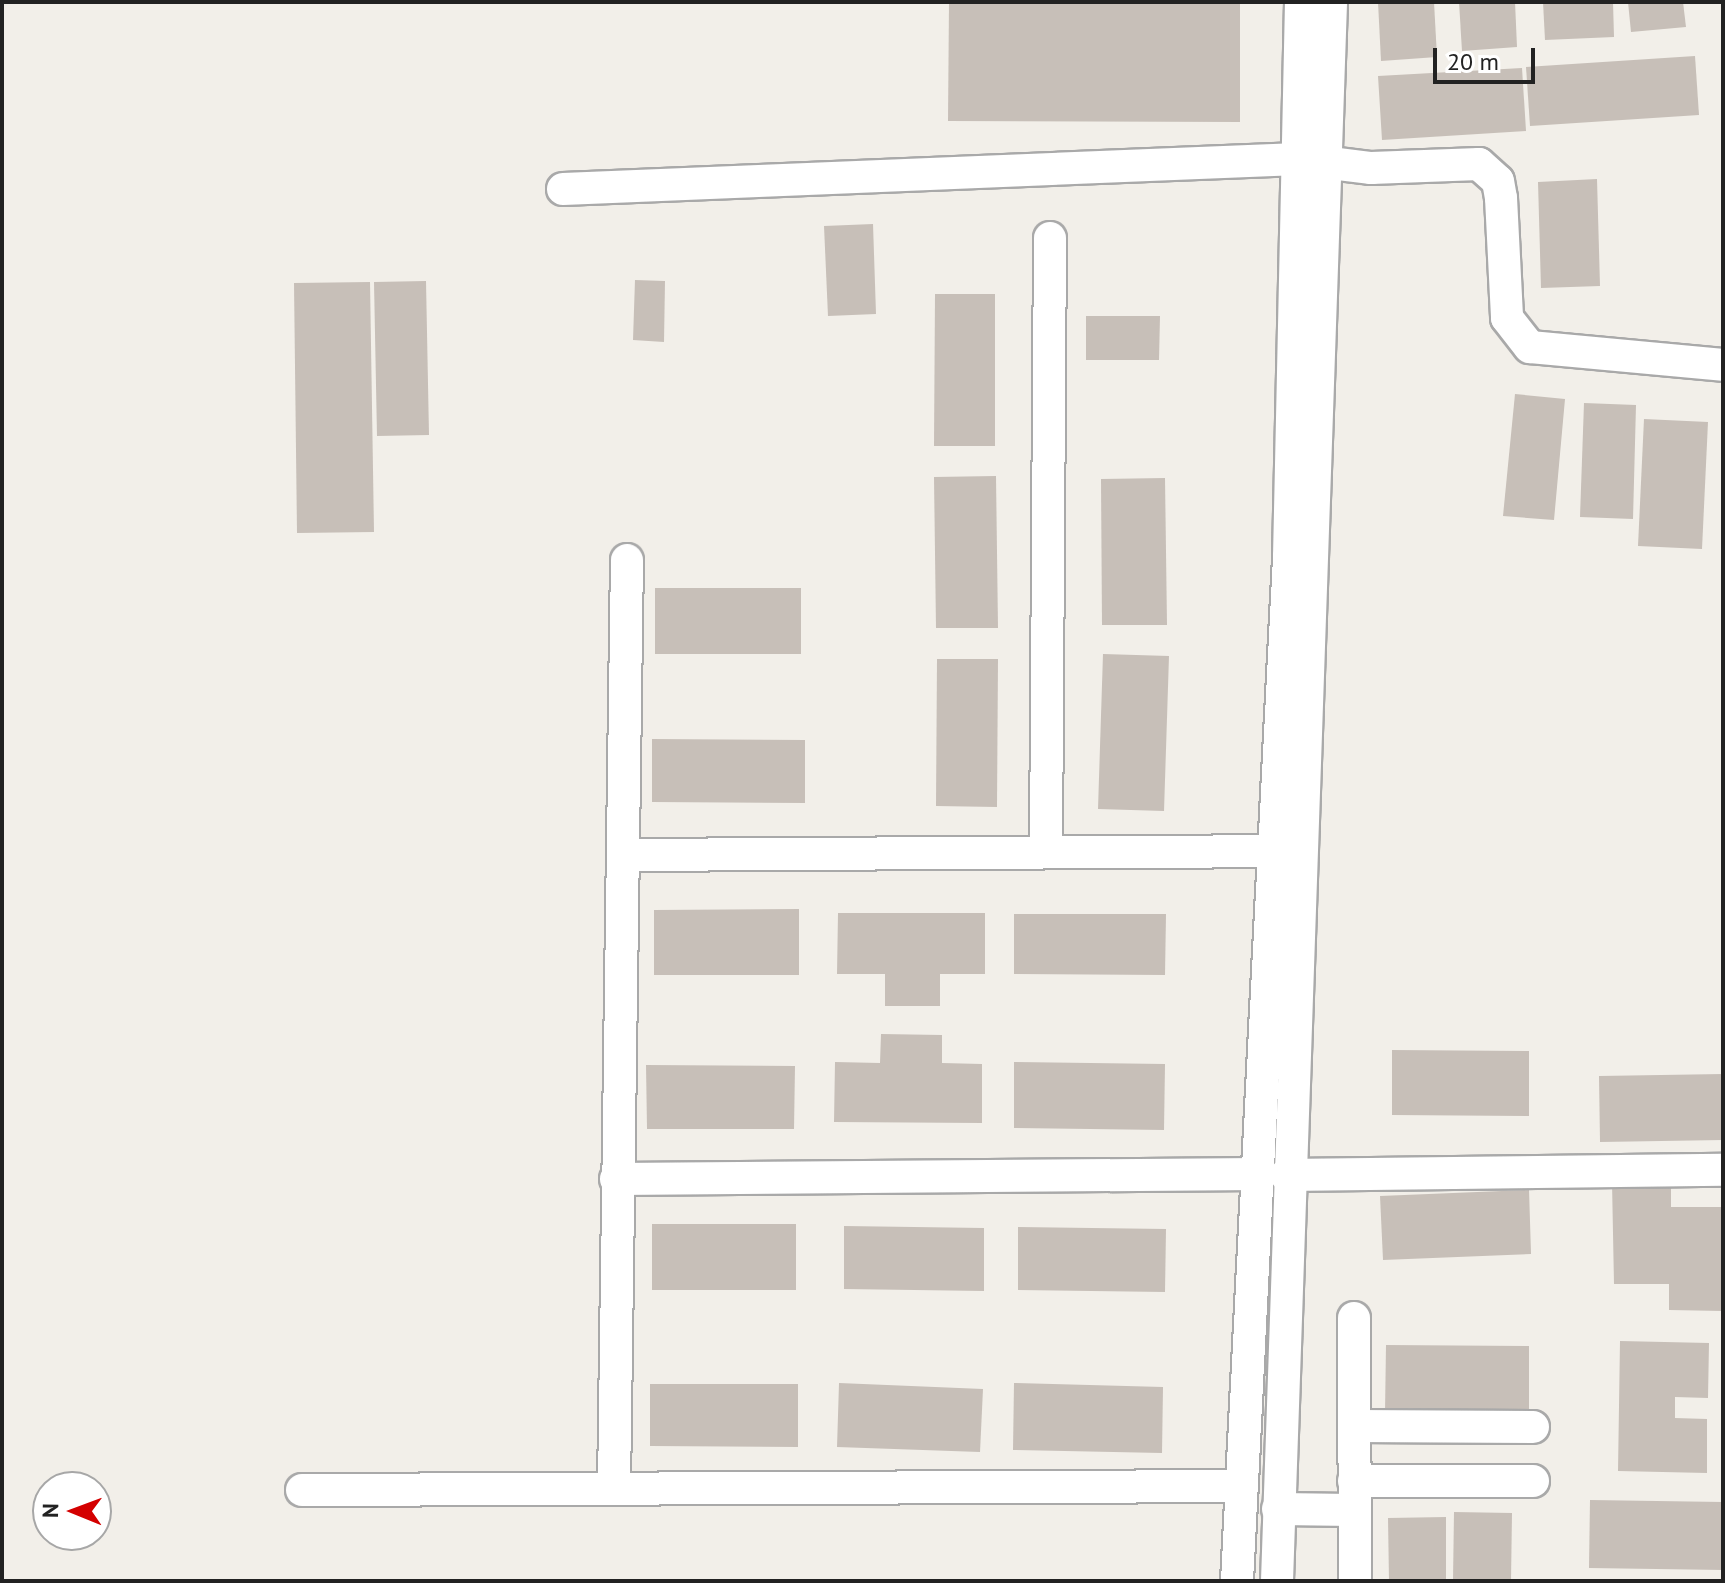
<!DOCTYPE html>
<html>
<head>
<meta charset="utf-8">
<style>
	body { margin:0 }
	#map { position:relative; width:1725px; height:1583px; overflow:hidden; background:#f2efe9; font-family:"PT Sans",sans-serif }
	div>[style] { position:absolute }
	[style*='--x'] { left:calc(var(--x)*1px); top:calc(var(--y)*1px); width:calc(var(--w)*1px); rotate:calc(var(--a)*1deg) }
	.building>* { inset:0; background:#c7bfb8 }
	.roads { filter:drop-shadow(2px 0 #a9a9a9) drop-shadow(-2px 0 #a9a9a9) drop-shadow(0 2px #a9a9a9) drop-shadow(0 -2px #a9a9a9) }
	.minor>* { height:32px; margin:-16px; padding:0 16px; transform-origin:16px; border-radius:16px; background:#fff }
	span { translate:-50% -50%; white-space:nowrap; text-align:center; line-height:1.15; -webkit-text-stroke:7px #fff; paint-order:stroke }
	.frame { position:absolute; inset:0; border:4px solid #222; pointer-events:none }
	.north { position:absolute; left:32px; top:1471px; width:80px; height:80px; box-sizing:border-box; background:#fff; border:2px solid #a7a7a7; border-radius:50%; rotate:271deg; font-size:22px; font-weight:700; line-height:32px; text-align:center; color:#222 }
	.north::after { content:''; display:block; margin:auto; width:28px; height:36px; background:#d40000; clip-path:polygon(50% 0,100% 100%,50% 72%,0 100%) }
	.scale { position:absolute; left:1433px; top:48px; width:102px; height:36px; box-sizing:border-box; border:4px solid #222; border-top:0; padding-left:10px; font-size:24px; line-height:28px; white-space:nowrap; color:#222; -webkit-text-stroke:6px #fff; paint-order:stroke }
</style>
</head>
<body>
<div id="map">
	<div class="building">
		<i style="clip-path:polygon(949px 2px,1240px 2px,1240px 122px,948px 121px)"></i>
		<i style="clip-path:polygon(1378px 2px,1434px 2px,1437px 57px,1381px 61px)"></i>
		<i style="clip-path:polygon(1459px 2px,1515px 2px,1517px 47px,1462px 51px)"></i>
		<i style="clip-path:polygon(1543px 2px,1613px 2px,1614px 37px,1545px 40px)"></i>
		<i style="clip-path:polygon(1628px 2px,1683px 2px,1686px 27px,1631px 32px)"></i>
		<i style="clip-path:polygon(1695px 56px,1699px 115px,1530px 126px,1526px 67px)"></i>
		<i style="clip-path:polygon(1522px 68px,1526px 131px,1382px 140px,1378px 76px)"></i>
		<i style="clip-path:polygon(1597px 179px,1600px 286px,1541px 288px,1538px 182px)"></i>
		<i style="clip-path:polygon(873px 224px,876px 314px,828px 316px,824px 226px)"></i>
		<i style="clip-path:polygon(635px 280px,665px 281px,664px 342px,633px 340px)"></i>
		<i style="clip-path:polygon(426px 281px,429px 435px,377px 436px,374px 282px)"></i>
		<i style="clip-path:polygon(370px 282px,374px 532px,297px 533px,294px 283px)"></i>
		<i style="clip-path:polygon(935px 294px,995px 294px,995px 446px,934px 446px)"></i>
		<i style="clip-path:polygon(1086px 316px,1160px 316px,1159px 360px,1086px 360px)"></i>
		<i style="clip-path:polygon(1515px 394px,1565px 399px,1554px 520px,1503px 516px)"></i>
		<i style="clip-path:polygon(1584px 403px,1636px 405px,1633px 519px,1580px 517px)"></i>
		<i style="clip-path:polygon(1644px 419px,1708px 422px,1702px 549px,1638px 546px)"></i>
		<i style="clip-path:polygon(996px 476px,998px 628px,936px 628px,934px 477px)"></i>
		<i style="clip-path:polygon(1165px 478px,1167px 625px,1102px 625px,1101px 479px)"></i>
		<i style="clip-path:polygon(655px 588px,801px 588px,801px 654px,655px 654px)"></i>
		<i style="clip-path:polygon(1103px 654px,1169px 656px,1164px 811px,1098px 809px)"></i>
		<i style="clip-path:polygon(937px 659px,998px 659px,997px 807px,936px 806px)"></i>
		<i style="clip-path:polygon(652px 739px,805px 740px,805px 803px,652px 802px)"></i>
		<i style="clip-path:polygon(799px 909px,799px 975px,654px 975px,654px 910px)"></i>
		<i style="clip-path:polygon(838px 913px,985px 913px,985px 974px,940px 974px,940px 1006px,885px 1006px,885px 974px,837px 974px)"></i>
		<i style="clip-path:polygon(1014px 914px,1166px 914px,1165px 975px,1014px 974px)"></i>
		<i style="clip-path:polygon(881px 1034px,942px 1035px,942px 1063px,982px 1064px,982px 1123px,834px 1122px,835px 1062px,880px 1063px)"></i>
		<i style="clip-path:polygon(1392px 1050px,1529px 1051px,1529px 1116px,1392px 1115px)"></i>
		<i style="clip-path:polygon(1014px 1062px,1165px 1064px,1164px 1130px,1014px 1128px)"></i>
		<i style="clip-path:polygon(646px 1065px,795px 1066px,794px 1129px,647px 1129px)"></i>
		<i style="clip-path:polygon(1723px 1074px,1723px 1140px,1600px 1142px,1599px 1076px)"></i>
		<i style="clip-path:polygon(1671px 1181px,1671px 1207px,1723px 1207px,1723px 1311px,1669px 1310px,1669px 1284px,1614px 1284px,1612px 1182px)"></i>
		<i style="clip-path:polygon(1529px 1190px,1531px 1254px,1383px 1260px,1380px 1196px)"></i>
		<i style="clip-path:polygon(652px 1224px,796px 1224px,796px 1290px,652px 1290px)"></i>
		<i style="clip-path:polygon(844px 1226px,984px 1228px,984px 1291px,844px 1289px)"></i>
		<i style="clip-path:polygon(1018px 1227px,1166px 1229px,1165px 1292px,1018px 1290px)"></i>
		<i style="clip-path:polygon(1620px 1341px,1709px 1343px,1708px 1398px,1675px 1397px,1675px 1418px,1707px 1419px,1707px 1473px,1618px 1471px)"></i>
		<i style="clip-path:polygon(1386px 1345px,1529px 1346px,1529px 1414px,1385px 1413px)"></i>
		<i style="clip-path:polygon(839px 1383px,983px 1389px,980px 1452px,837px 1447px)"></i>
		<i style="clip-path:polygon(1014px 1383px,1163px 1387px,1162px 1453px,1013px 1450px)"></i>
		<i style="clip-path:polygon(650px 1384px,798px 1384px,798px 1447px,650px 1446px)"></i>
		<i style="clip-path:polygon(1590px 1500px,1723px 1502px,1723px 1570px,1589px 1568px)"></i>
		<i style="clip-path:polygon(1454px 1512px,1512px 1513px,1511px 1581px,1453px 1581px)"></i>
		<i style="clip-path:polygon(1446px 1517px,1446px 1581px,1389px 1581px,1388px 1518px)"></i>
	</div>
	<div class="roads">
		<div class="minor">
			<i style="--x:563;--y:189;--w:736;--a:-2.34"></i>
			<i style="--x:1298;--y:159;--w:74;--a:7"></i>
			<i style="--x:1371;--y:168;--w:108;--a:-2.1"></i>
			<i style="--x:1479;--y:164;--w:25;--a:42"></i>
			<i style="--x:1498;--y:181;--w:17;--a:80"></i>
			<i style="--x:1501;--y:198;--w:120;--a:87.1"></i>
			<i style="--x:1507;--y:318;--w:37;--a:52"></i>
			<i style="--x:1530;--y:347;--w:194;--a:5.3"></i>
			<i style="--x:1046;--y:852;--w:614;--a:-89.63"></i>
			<i style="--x:624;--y:855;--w:665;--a:-0.34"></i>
			<i style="--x:1286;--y:1175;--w:437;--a:-0.7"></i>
			<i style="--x:616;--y:1179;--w:642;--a:-0.45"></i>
			<i style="--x:1354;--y:1318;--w:263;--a:89.8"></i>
			<i style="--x:1355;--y:1426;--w:178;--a:0.3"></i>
			<i style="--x:1354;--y:1481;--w:179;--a:0"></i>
			<i style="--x:614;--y:1488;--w:928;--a:-89.2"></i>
			<i style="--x:302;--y:1490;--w:937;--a:-0.24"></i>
			<i style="--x:1278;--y:1509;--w:76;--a:0.8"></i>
			<i style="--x:1237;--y:1581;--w:1025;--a:-87.09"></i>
			<i style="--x:1289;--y:557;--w:555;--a:-88.76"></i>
			<i style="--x:1277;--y:1581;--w:1580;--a:-88.04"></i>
		</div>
	</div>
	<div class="frame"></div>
	<div class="north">N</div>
	<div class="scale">20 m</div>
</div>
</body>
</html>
